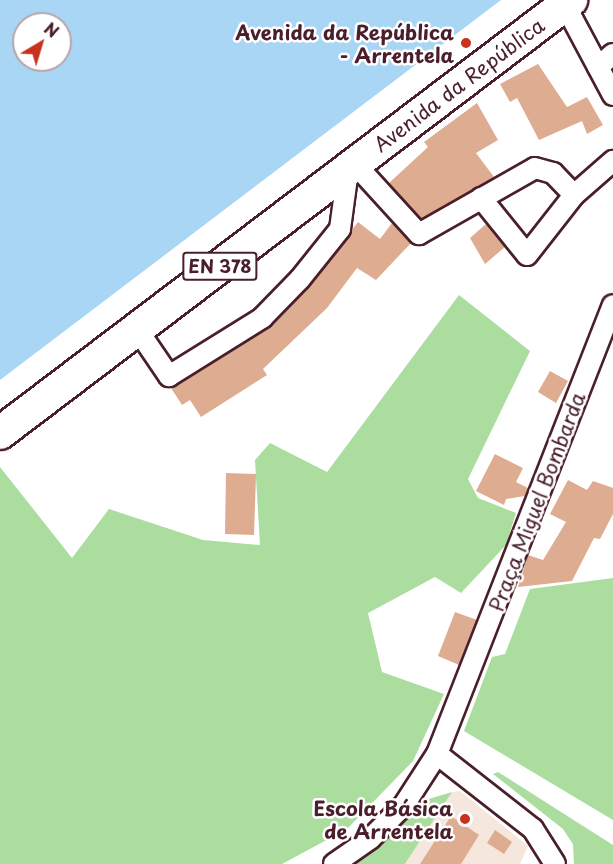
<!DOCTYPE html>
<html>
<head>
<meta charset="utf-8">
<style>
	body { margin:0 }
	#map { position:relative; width:613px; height:864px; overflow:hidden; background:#fff; font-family:"Playpen Sans",sans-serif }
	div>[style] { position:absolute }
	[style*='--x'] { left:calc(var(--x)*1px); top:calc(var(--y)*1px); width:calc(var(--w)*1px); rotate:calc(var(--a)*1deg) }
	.built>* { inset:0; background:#f5e6de }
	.green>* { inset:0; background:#abdd9e }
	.water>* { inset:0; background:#aad6f6 }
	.building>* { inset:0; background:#deac90 }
	.roads { filter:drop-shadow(2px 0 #4a1f2b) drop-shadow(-2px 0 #4a1f2b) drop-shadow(0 2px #4a1f2b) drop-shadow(0 -2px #4a1f2b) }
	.street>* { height:20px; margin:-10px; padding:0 10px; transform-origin:10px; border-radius:10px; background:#fff }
	.primary>* { height:32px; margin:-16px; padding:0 16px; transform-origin:16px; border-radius:16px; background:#fff }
	.dots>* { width:16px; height:16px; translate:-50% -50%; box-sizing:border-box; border:3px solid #fff; border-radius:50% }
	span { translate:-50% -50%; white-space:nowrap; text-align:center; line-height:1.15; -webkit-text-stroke:5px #fff; paint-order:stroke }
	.shield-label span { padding:2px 4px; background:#fff; border:2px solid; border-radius:4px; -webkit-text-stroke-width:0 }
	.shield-label { font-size:18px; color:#4a1f2b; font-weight:700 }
	.poi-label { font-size:20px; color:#4a1f2b; font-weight:700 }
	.right { translate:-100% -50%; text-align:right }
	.street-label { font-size:20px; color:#4a1f2b }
	.north { position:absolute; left:12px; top:12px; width:60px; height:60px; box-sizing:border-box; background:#fff; border:2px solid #b7a5aa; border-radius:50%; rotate:38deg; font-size:16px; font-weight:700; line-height:24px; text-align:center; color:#4a1f2b }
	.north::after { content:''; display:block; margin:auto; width:21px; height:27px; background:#c8321e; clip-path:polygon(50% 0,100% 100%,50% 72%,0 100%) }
</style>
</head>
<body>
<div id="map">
	<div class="built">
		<i style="clip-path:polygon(460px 791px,528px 846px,520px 864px,405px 864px,452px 792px)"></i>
	</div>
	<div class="green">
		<i style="clip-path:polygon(459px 295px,530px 351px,468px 479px,478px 498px,516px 513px,506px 545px,461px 593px,435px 577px,368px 613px,382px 672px,444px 694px,413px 761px,347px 829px,282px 864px,0 864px,0 467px,72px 558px,109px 509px,203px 540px,260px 545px,255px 460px,270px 443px,327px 472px)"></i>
		<i style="clip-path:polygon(613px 578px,613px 820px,464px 731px,492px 657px,505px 654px,530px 589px)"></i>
		<i style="clip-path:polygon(498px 772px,613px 845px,613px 864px,574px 864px,573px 844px,563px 829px,493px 774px)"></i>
		<i style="clip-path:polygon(452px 792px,405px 864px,353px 864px,385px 840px,422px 801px)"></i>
	</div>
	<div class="water">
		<i style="clip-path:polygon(evenodd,0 0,501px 0,0 380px,0 0,24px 24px,60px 24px,60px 60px,24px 60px,24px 24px)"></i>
	</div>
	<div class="building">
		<i style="clip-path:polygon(538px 64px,567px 107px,587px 97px,603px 125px,587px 134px,582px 121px,539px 140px,517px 98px,510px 102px,500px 84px)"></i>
		<i style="clip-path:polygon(477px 103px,498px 140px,476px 153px,494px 177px,421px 219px,389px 183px,428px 147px,424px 142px)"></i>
		<i style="clip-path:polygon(358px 222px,380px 239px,392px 223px,411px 243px,376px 280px,357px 268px,327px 308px,263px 369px,267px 375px,201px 417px,190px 400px,182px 405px,171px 388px,271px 326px,309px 286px)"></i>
		<i style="clip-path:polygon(486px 224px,505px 247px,485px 264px,470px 238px)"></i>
		<i style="clip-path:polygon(550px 371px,568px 381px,556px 403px,538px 392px)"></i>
		<i style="clip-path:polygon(495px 454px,523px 468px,516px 482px,528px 488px,525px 496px,506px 499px,504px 505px,476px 491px)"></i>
		<i style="clip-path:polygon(226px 473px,256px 474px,254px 535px,225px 534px)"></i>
		<i style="clip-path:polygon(568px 480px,587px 490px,593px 481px,613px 488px,613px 514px,600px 539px,594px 538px,572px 581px,518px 587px,528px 555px,543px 560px,566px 522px,550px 514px)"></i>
		<i style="clip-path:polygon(455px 612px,477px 620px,459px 665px,438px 656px)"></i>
		<i style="clip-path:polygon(451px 816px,479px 835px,461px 864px,420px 864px)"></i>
		<i style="clip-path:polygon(495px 830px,512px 842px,504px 854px,487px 843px)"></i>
	</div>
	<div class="roads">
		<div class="street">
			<i style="--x:565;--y:5;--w:102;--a:61.9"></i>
			<i style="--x:598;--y:67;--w:20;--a:-41"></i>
			<i style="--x:355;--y:164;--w:95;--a:47.6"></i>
			<i style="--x:419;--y:234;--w:133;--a:-29.6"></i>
			<i style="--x:535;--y:168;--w:19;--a:16"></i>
			<i style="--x:553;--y:173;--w:30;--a:46"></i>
			<i style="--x:481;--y:198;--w:73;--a:51.1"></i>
			<i style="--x:527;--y:255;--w:76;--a:-51.9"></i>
			<i style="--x:574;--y:195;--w:52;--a:-41.1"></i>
			<i style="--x:137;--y:329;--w:57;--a:55.8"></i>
			<i style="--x:169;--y:376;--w:110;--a:-31.9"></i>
			<i style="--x:262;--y:318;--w:54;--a:-45.7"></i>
			<i style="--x:300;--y:279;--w:64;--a:-51.3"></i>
			<i style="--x:340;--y:229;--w:60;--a:-82.3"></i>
			<i style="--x:437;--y:754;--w:122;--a:38"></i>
			<i style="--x:533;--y:829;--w:41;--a:57.8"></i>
			<i style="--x:334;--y:864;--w:44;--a:-34.8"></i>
			<i style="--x:370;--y:839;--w:48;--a:-45"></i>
			<i style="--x:404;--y:805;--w:61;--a:-57.1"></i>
			<i style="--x:437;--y:754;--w:482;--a:-68.6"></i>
		</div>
		<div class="primary">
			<i style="--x:0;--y:433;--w:717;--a:-37.17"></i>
		</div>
	</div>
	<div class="dots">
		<i style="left:466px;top:43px;background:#c8321e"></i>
		<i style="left:465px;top:819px;background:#c8321e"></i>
	</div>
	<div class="shield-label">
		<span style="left:220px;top:266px">EN 378</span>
	</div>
	<div class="poi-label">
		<span class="right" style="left:454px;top:44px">Avenida da República<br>- Arrentela</span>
		<span class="right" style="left:453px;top:820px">Escola Básica<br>de Arrentela</span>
	</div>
	<div class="street-label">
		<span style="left:459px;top:85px;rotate:-37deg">Avenida da República</span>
		<span style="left:537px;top:502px;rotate:-69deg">Praça Miguel Bombarda</span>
	</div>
	<div class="north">N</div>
</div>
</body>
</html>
